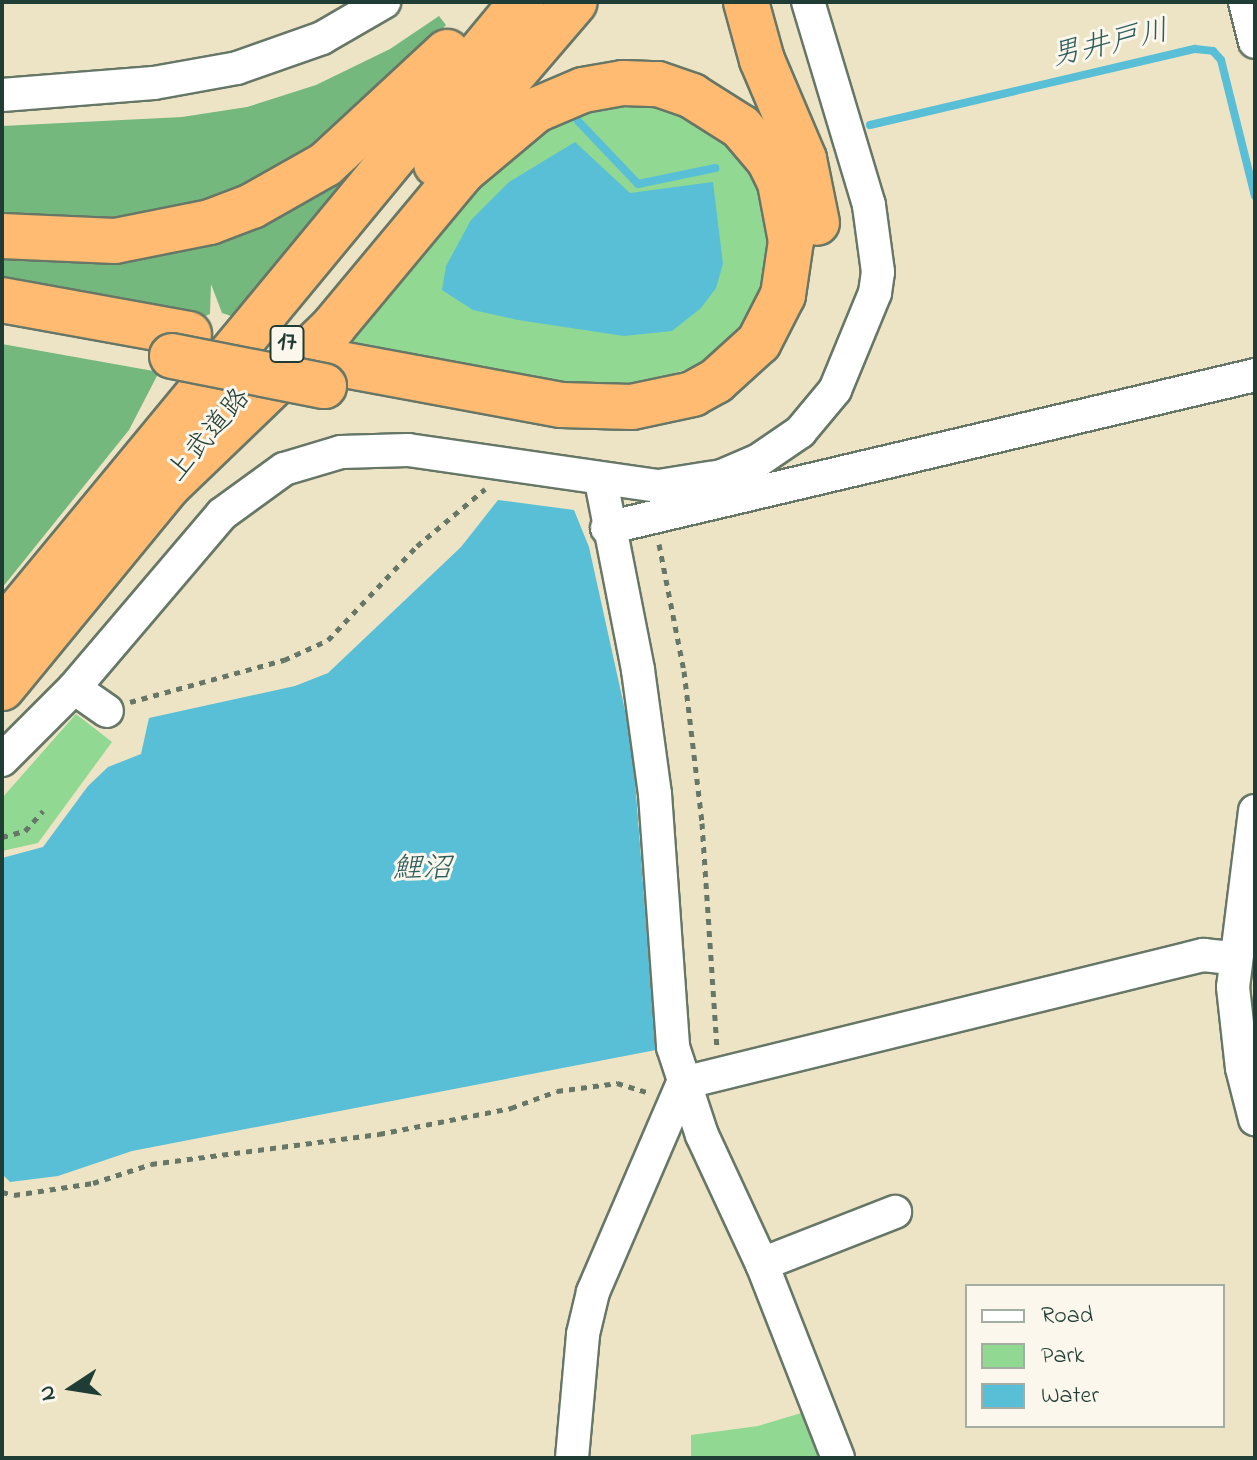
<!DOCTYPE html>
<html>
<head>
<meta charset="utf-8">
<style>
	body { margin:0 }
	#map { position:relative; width:1257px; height:1460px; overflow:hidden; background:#ede4c6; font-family:"Indie Flower","Klee One",sans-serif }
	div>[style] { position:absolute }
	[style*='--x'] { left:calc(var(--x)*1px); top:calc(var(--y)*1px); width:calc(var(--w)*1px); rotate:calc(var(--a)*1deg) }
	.green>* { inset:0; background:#91d893 }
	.forest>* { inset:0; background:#74b87d }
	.water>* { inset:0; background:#59bfd6 }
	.stream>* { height:8px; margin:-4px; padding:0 4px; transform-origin:4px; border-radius:4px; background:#59bfd6 }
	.path>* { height:5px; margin-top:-2.5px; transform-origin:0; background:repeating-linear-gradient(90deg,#677767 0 6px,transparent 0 12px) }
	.roads { filter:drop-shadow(2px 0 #677767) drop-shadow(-2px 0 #677767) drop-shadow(0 2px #677767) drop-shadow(0 -2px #677767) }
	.minor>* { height:32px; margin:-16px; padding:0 16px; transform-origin:16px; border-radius:16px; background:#fff }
	.highway>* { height:44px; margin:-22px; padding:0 22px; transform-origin:22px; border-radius:22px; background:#ffbb71 }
	.bridges { filter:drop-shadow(2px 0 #677767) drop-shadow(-2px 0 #677767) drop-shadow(0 2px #677767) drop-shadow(0 -2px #677767) }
	.highway-bridge>* { height:44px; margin:-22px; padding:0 22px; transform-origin:22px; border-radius:22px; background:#ffbb71 }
	span { translate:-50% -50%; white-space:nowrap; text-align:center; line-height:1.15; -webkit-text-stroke:6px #fbf7ec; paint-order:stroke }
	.shield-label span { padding:2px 6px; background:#fbf7ec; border:2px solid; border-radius:6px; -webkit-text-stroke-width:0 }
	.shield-label { font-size:26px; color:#1f3d34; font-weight:700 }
	.street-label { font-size:28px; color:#1f3d34 }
	.water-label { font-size:30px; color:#2e5e5c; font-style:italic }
	.frame { position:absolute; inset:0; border:4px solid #1f3d34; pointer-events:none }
	.legend { position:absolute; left:965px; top:1284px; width:260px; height:144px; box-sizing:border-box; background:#fbf7ec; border:2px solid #a3ada2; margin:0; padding:10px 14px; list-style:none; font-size:24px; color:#1f3d34 }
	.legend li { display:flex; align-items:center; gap:16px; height:40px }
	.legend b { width:40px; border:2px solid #a3ada2 }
	.north { position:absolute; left:32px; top:1348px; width:80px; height:80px; -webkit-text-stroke:6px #fbf7ec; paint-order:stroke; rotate:258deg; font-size:22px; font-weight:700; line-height:32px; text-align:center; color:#1f3d34 }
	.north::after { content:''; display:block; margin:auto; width:28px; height:36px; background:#1f3d34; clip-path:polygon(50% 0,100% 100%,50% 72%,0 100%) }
</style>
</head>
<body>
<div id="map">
	<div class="green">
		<i style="clip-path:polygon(638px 107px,668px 109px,720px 137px,750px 171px,766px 200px,773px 262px,752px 316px,707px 363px,632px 386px,567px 387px,349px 342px,401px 274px,494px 172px,540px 131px,599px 108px)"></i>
		<i style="clip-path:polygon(76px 714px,112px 742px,38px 843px,2px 851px,2px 798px)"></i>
		<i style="clip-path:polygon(808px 1411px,829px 1458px,691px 1458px,691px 1435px,758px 1426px)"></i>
	</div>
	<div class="forest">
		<i style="clip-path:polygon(439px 16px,446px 25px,404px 70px,290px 167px,212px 202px,137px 220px,2px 218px,2px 126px,182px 117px,247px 107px,316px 85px,390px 49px)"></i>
		<i style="clip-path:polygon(366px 155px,231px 316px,222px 313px,211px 284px,210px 314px,203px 317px,2px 278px,2px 248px,37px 251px)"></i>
		<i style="clip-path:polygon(2px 344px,159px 372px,129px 430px,2px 588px)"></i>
	</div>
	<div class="water">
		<i style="clip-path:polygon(575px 142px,630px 193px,713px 182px,723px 264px,716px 288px,701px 308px,672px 331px,624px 336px,518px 320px,473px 310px,442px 290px,446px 266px,471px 220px,509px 182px)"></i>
		<i style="clip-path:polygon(498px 500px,574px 510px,589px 547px,632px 742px,656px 1050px,132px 1151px,58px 1176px,10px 1182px,2px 1174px,2px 858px,43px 847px,88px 786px,108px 767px,141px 754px,149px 718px,295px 686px,328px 673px,461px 547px)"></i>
	</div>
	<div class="stream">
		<i style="--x:578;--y:121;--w:87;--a:46.4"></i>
		<i style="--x:638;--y:184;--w:79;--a:-11.7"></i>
		<i style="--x:870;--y:125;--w:334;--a:-13.2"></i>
		<i style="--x:1195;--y:49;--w:18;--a:6"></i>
		<i style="--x:1213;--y:51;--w:12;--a:48"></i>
		<i style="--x:1221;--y:60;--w:140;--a:76"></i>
	</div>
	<div class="path">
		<i style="--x:659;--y:544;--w:129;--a:78.9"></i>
		<i style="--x:684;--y:671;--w:153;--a:83.2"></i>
		<i style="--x:702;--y:823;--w:224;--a:86.2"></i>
		<i style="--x:130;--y:702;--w:160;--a:-15.3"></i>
		<i style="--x:284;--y:660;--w:48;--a:-24.4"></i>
		<i style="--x:328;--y:640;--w:129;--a:-46.6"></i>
		<i style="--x:417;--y:546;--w:89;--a:-40"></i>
		<i style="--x:2;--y:837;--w:24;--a:-15"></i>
		<i style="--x:25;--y:831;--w:27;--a:-48"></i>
		<i style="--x:2;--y:1192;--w:12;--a:14"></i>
		<i style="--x:14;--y:1195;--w:80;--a:-8.6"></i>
		<i style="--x:93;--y:1183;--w:61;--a:-18.1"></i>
		<i style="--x:151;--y:1164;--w:230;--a:-7.5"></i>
		<i style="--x:379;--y:1134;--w:135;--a:-11.1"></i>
		<i style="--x:511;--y:1108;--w:49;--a:-20.3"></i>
		<i style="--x:557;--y:1091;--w:61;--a:-7.6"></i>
		<i style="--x:617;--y:1083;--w:34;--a:17"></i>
	</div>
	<div class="roads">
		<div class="minor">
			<i style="--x:1245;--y:2;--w:41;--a:76"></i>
			<i style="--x:2;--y:95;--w:152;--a:-4.5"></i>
			<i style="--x:154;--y:83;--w:84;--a:-10.2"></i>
			<i style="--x:237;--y:68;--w:90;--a:-19.4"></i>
			<i style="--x:322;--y:38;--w:72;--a:-30.1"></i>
			<i style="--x:601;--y:481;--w:193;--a:78.9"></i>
			<i style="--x:638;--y:670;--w:125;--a:82.2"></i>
			<i style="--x:655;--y:794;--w:254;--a:85.9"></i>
			<i style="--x:673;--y:1047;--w:93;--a:71.8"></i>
			<i style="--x:702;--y:1135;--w:142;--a:65.1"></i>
			<i style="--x:762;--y:1264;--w:208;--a:68.6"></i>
			<i style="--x:607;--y:528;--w:666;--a:-13.28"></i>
			<i style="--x:74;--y:688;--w:40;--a:34.9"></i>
			<i style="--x:2;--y:760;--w:102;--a:-45"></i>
			<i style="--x:74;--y:688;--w:228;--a:-49.6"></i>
			<i style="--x:222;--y:514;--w:77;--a:-36"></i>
			<i style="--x:284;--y:469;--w:59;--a:-16.6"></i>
			<i style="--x:341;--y:452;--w:67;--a:-1.7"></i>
			<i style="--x:408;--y:450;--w:254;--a:8.2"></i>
			<i style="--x:659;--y:486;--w:64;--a:-9"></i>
			<i style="--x:722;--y:476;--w:40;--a:-23.4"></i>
			<i style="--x:759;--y:460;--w:50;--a:-34.3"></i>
			<i style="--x:800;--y:432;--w:55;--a:-50.2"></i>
			<i style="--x:835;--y:390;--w:105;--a:-67.6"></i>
			<i style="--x:875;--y:293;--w:21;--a:-82"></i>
			<i style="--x:878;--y:272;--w:68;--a:-97.7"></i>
			<i style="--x:869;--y:205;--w:212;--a:-106.7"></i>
			<i style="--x:1255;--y:811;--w:177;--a:97.1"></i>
			<i style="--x:1233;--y:987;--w:81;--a:83.7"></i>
			<i style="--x:1242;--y:1068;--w:53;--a:75.7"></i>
			<i style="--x:762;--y:1264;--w:143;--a:-21.4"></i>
			<i style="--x:572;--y:1458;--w:124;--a:-84.9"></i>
			<i style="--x:583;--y:1334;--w:43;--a:-76.6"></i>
			<i style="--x:593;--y:1292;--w:228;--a:-66.7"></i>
			<i style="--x:683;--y:1083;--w:536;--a:-13.83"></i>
			<i style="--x:1203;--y:955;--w:31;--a:6"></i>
		</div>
		<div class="highway">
			<i style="--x:746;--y:2;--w:60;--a:74.6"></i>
			<i style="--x:762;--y:60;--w:108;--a:67"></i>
			<i style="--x:804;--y:159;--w:65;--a:78.5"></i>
			<i style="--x:436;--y:164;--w:213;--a:-49.4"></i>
			<i style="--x:2;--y:236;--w:113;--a:2.5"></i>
			<i style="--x:115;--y:241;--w:97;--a:-11.3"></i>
			<i style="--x:210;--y:222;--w:45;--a:-20.9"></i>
			<i style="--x:252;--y:206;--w:85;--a:-29.6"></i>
			<i style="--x:326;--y:164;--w:165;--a:-42.8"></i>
			<i style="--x:2;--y:300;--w:190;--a:10.3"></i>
			<i style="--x:169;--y:485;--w:228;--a:-43.9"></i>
			<i style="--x:333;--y:327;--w:202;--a:-50.2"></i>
			<i style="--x:462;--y:172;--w:97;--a:-40"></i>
			<i style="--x:536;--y:110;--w:51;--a:-23.1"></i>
			<i style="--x:583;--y:90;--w:41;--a:-9.9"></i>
			<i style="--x:623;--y:83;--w:35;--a:2"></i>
			<i style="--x:658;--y:84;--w:36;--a:19"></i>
			<i style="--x:692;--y:96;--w:58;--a:32.3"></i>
			<i style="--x:741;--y:127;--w:43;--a:49.7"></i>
			<i style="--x:769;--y:160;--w:25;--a:64"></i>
			<i style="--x:780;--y:183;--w:59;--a:79.3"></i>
			<i style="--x:791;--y:241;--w:55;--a:98.4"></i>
			<i style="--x:783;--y:295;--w:53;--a:117.1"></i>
			<i style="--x:759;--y:342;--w:58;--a:137.8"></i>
			<i style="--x:716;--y:381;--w:26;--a:151"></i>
			<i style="--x:693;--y:394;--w:62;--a:168"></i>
			<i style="--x:632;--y:407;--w:71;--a:-178.4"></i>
			<i style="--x:561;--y:405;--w:225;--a:-169.5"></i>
			<i style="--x:2;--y:631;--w:816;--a:-50.42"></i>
			<i style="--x:2;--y:688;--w:291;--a:-50.6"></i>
		</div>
	</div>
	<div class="bridges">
		<div class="highway-bridge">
			<i style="--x:172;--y:356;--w:155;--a:11.2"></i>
		</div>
	</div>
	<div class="shield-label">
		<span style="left:287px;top:344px">17</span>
	</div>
	<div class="street-label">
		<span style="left:210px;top:436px;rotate:-50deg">上武道路</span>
	</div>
	<div class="water-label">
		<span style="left:1110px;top:45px;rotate:-13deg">男井戸川</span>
		<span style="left:422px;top:870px">鯉沼</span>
	</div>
	<div class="frame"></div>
	<ul class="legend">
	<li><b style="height:10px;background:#fff"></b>Road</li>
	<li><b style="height:22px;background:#91d893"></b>Park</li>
	<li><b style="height:22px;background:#59bfd6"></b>Water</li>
	</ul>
	<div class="north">N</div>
</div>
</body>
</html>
